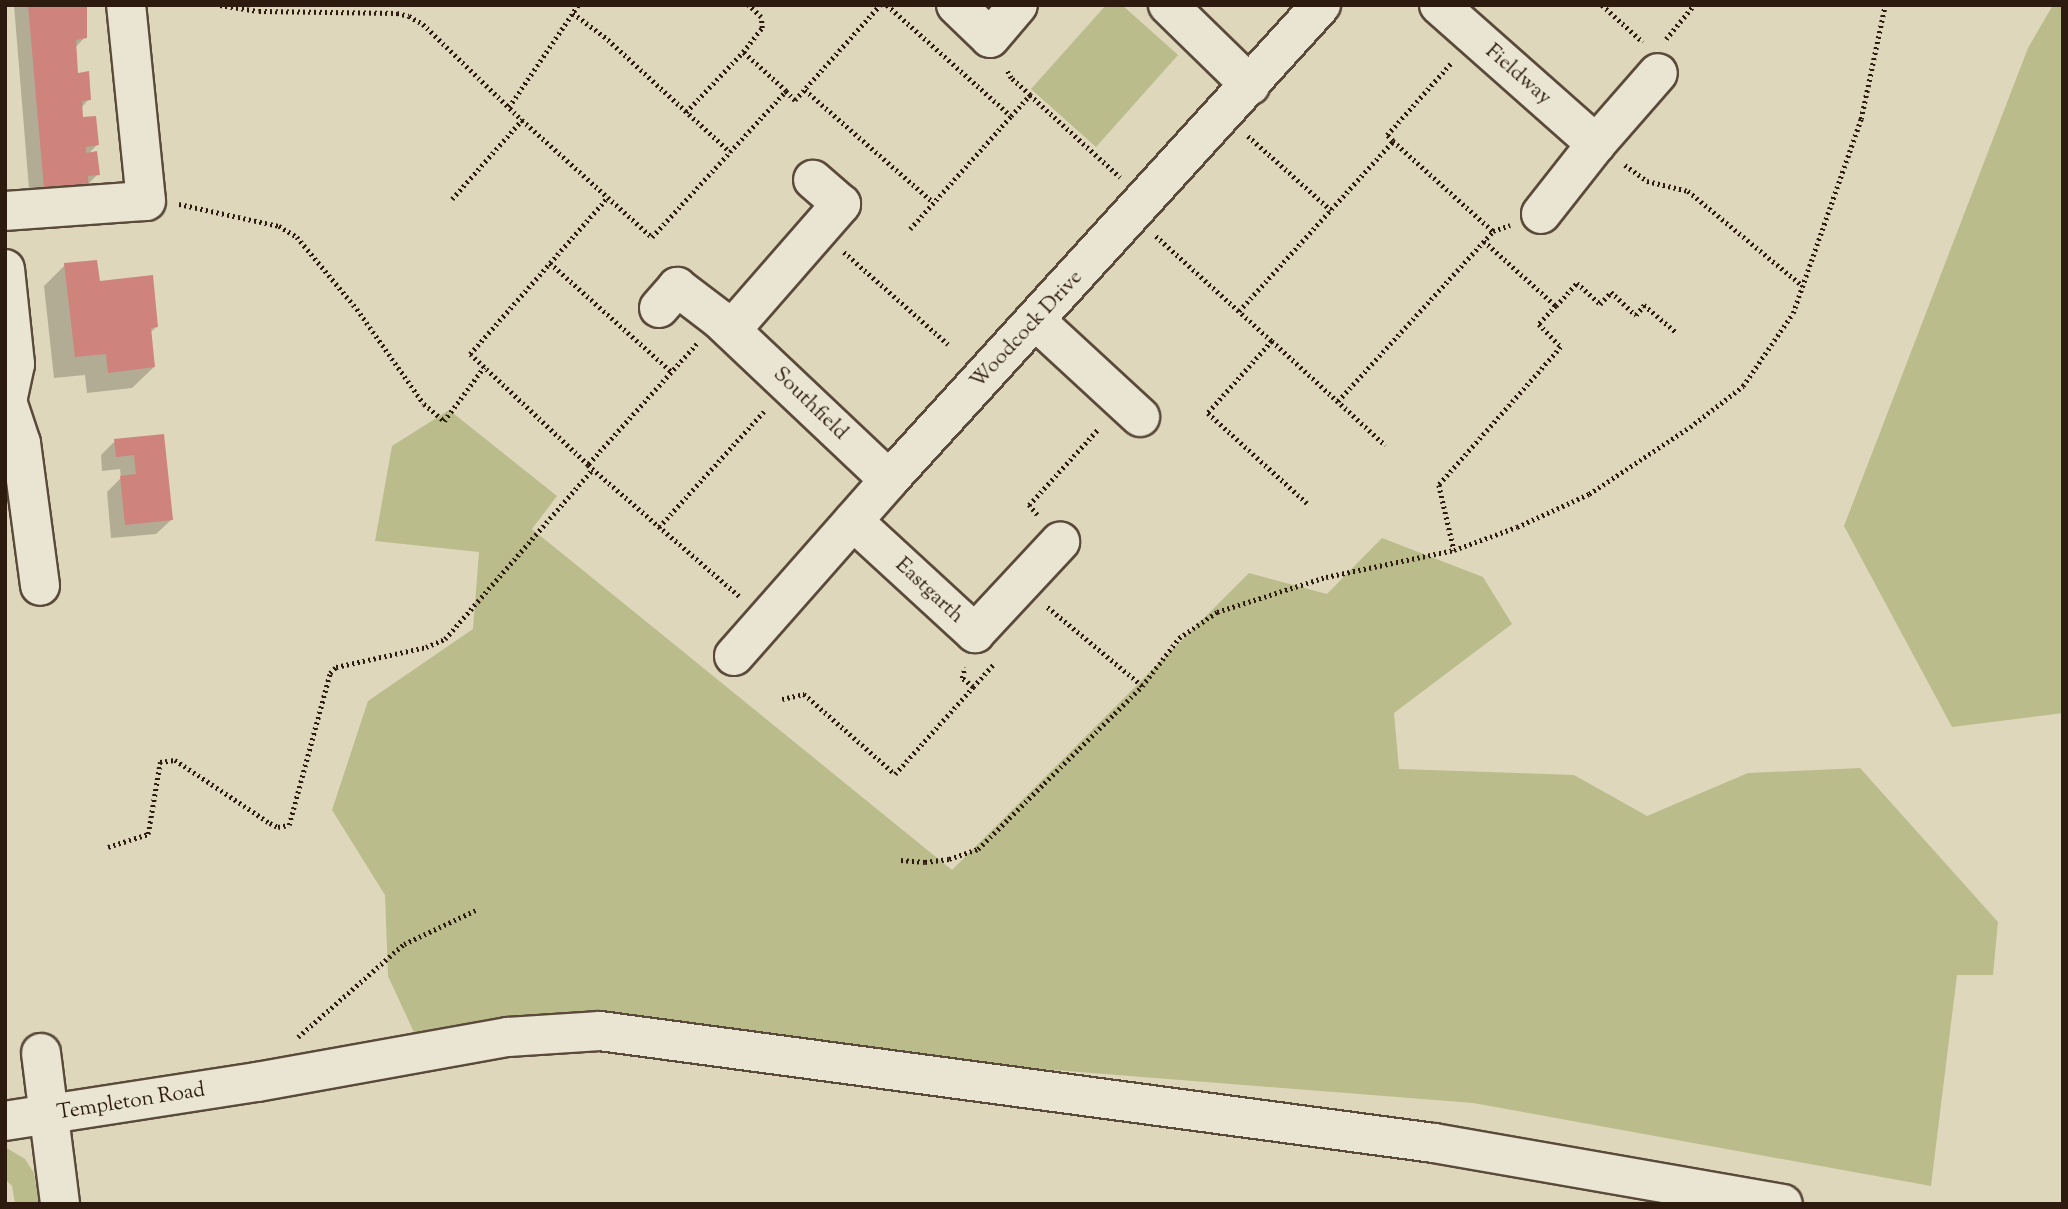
<!DOCTYPE html>
<html>
<head>
<meta charset="utf-8">
<style>
	body { margin:0 }
	#map { position:relative; width:2068px; height:1209px; overflow:hidden; background:#dfd7bb; font-family:"Sorts Mill Goudy",serif }
	div>[style] { position:absolute }
	[style*='--x'] { left:calc(var(--x)*1px); top:calc(var(--y)*1px); width:calc(var(--w)*1px); rotate:calc(var(--a)*1deg) }
	.green>* { inset:0; background:#babc8b }
	.shadow>* { inset:0; background:#0003 }
	.building>* { inset:0; background:#ce837d }
	.path>* { height:4.5px; margin-top:-2.25px; transform-origin:0; background:repeating-linear-gradient(90deg,#2d1b0f 0 2px,transparent 0 5.5px) }
	.roads { filter:drop-shadow(2px 0 #5a4a3a) drop-shadow(-2px 0 #5a4a3a) drop-shadow(0 2px #5a4a3a) drop-shadow(0 -2px #5a4a3a) }
	.minor>* { height:38px; margin:-19px; padding:0 19px; transform-origin:19px; border-radius:19px; background:#eae5d3 }
	span { translate:-50% -50%; white-space:nowrap; text-align:center; line-height:1.15; -webkit-text-stroke:7px #eae5d3; paint-order:stroke }
	.street-label { font-size:21px; color:#2d1b0f }
	.frame { position:absolute; inset:0; border:7px solid #2d1b0f; pointer-events:none }
</style>
</head>
<body>
<div id="map">
	<div class="green">
		<i style="clip-path:polygon(1106px 5px,1122px 5px,1178px 55px,1096px 147px,1031px 89px)"></i>
		<i style="clip-path:polygon(2053px 5px,2063px 5px,2063px 713px,1952px 727px,1844px 526px,2028px 48px)"></i>
		<i style="clip-path:polygon(449px 410px,557px 496px,532px 529px,952px 870px,1249px 573px,1327px 594px,1382px 538px,1483px 577px,1512px 624px,1394px 713px,1399px 769px,1574px 775px,1647px 816px,1748px 773px,1860px 768px,1998px 922px,1993px 975px,1957px 975px,1931px 1186px,1473px 1103px,635px 1037px,418px 1041px,388px 976px,385px 895px,332px 810px,368px 701px,473px 629px,479px 552px,375px 541px,392px 446px)"></i>
		<i style="clip-path:polygon(5px 1147px,25px 1159px,34px 1173px,39px 1204px,15px 1204px,12px 1186px,5px 1179px)"></i>
	</div>
	<div class="shadow">
		<i style="clip-path:polygon(14px 5px,85px 7px,85px 37px,75px 48px,76px 75px,89px 99px,81px 108px,82px 119px,97px 145px,87px 155px,98px 174px,87px 185px,31px 213px)"></i>
		<i style="clip-path:polygon(65px 265px,98px 283px,157px 326px,150px 333px,154px 367px,132px 388px,87px 393px,85px 375px,54px 378px,44px 286px)"></i>
		<i style="clip-path:polygon(162px 436px,171px 520px,156px 534px,111px 538px,107px 492px,121px 478px,120px 469px,102px 471px,101px 455px,115px 441px)"></i>
	</div>
	<div class="building">
		<i style="clip-path:polygon(28px 5px,87px 6px,87px 38px,76px 40px,78px 73px,89px 71px,91px 100px,82px 101px,83px 117px,96px 116px,99px 145px,86px 147px,86px 153px,97px 151px,100px 175px,88px 176px,89px 191px,45px 200px)"></i>
		<i style="clip-path:polygon(97px 260px,100px 281px,153px 275px,158px 327px,151px 328px,155px 367px,108px 373px,106px 354px,75px 357px,64px 263px)"></i>
		<i style="clip-path:polygon(164px 434px,173px 520px,125px 525px,120px 476px,136px 474px,134px 455px,116px 457px,114px 439px)"></i>
	</div>
	<div class="path">
		<i style="--x:220;--y:5;--w:39;--a:9"></i>
		<i style="--x:259;--y:11;--w:138;--a:0.8"></i>
		<i style="--x:397;--y:13;--w:12;--a:14"></i>
		<i style="--x:409;--y:16;--w:16;--a:30"></i>
		<i style="--x:423;--y:24;--w:138;--a:44.1"></i>
		<i style="--x:522;--y:120;--w:175;--a:42"></i>
		<i style="--x:652;--y:237;--w:198;--a:-47.5"></i>
		<i style="--x:786;--y:91;--w:58;--a:-137.8"></i>
		<i style="--x:743;--y:52;--w:31;--a:-52"></i>
		<i style="--x:762;--y:28;--w:11;--a:-95"></i>
		<i style="--x:761;--y:17;--w:18;--a:-137"></i>
		<i style="--x:887;--y:5;--w:166;--a:41.8"></i>
		<i style="--x:1011;--y:116;--w:28;--a:-48"></i>
		<i style="--x:1030;--y:95;--w:25;--a:-138"></i>
		<i style="--x:1011;--y:78;--w:10;--a:-119"></i>
		<i style="--x:1602;--y:5;--w:55;--a:42.1"></i>
		<i style="--x:573;--y:13;--w:39;--a:37"></i>
		<i style="--x:604;--y:36;--w:171;--a:42.6"></i>
		<i style="--x:1666;--y:39;--w:44;--a:-50.5"></i>
		<i style="--x:805;--y:90;--w:170;--a:41.2"></i>
		<i style="--x:786;--y:91;--w:13;--a:45"></i>
		<i style="--x:795;--y:100;--w:127;--a:-48.2"></i>
		<i style="--x:1030;--y:95;--w:122;--a:42.3"></i>
		<i style="--x:509;--y:107;--w:123;--a:-55.9"></i>
		<i style="--x:686;--y:112;--w:83;--a:-46.5"></i>
		<i style="--x:1248;--y:136;--w:111;--a:41.7"></i>
		<i style="--x:1393;--y:141;--w:135;--a:42"></i>
		<i style="--x:1625;--y:165;--w:27;--a:36"></i>
		<i style="--x:1647;--y:181;--w:42;--a:13.7"></i>
		<i style="--x:1688;--y:191;--w:149;--a:39.6"></i>
		<i style="--x:452;--y:199;--w:106;--a:-48.5"></i>
		<i style="--x:179;--y:204;--w:102;--a:12.4"></i>
		<i style="--x:279;--y:226;--w:21;--a:31"></i>
		<i style="--x:297;--y:237;--w:94;--a:50.2"></i>
		<i style="--x:357;--y:309;--w:116;--a:54.8"></i>
		<i style="--x:424;--y:404;--w:26;--a:40"></i>
		<i style="--x:444;--y:421;--w:67;--a:-53.5"></i>
		<i style="--x:910;--y:229;--w:152;--a:-48.2"></i>
		<i style="--x:1156;--y:236;--w:156;--a:42.2"></i>
		<i style="--x:1272;--y:341;--w:96;--a:131.6"></i>
		<i style="--x:1208;--y:413;--w:134;--a:42.3"></i>
		<i style="--x:1484;--y:241;--w:97;--a:42.1"></i>
		<i style="--x:1556;--y:306;--w:31;--a:-48"></i>
		<i style="--x:1577;--y:283;--w:31;--a:42"></i>
		<i style="--x:1600;--y:304;--w:16;--a:-47"></i>
		<i style="--x:1611;--y:292;--w:34;--a:43"></i>
		<i style="--x:1636;--y:315;--w:13;--a:-51"></i>
		<i style="--x:1644;--y:305;--w:42;--a:40.2"></i>
		<i style="--x:844;--y:252;--w:139;--a:41.5"></i>
		<i style="--x:550;--y:263;--w:164;--a:41.8"></i>
		<i style="--x:1556;--y:306;--w:25;--a:133"></i>
		<i style="--x:1539;--y:324;--w:32;--a:46"></i>
		<i style="--x:1561;--y:347;--w:184;--a:131.5"></i>
		<i style="--x:1439;--y:485;--w:67;--a:77"></i>
		<i style="--x:1454;--y:550;--w:67;--a:-20.1"></i>
		<i style="--x:1517;--y:527;--w:79;--a:-24.6"></i>
		<i style="--x:1589;--y:494;--w:121;--a:-33.6"></i>
		<i style="--x:1690;--y:427;--w:67;--a:-37.7"></i>
		<i style="--x:1743;--y:386;--w:88;--a:-55.6"></i>
		<i style="--x:1793;--y:313;--w:206;--a:-70.7"></i>
		<i style="--x:1861;--y:119;--w:116;--a:-78.1"></i>
		<i style="--x:1239;--y:311;--w:229;--a:-47.8"></i>
		<i style="--x:1393;--y:141;--w:8;--a:-135"></i>
		<i style="--x:1387;--y:135;--w:98;--a:-48.3"></i>
		<i style="--x:1272;--y:341;--w:154;--a:42.6"></i>
		<i style="--x:697;--y:344;--w:163;--a:132"></i>
		<i style="--x:588;--y:465;--w:200;--a:40.9"></i>
		<i style="--x:1338;--y:401;--w:230;--a:-47.6"></i>
		<i style="--x:1493;--y:231;--w:18;--a:-19"></i>
		<i style="--x:588;--y:465;--w:162;--a:-136.8"></i>
		<i style="--x:470;--y:354;--w:209;--a:-48.7"></i>
		<i style="--x:1037;--y:515;--w:13;--a:-129"></i>
		<i style="--x:1029;--y:505;--w:104;--a:-47.7"></i>
		<i style="--x:659;--y:527;--w:156;--a:-47.8"></i>
		<i style="--x:1142;--y:686;--w:61;--a:-52.4"></i>
		<i style="--x:1179;--y:638;--w:46;--a:-34.4"></i>
		<i style="--x:1217;--y:612;--w:114;--a:-17.8"></i>
		<i style="--x:1326;--y:577;--w:131;--a:-11.9"></i>
		<i style="--x:973;--y:687;--w:30;--a:-48"></i>
		<i style="--x:782;--y:699;--w:23;--a:-13"></i>
		<i style="--x:804;--y:694;--w:121;--a:41.3"></i>
		<i style="--x:895;--y:774;--w:117;--a:-48.1"></i>
		<i style="--x:973;--y:687;--w:14;--a:-141"></i>
		<i style="--x:962;--y:678;--w:11;--a:-75"></i>
		<i style="--x:108;--y:847;--w:42;--a:-18"></i>
		<i style="--x:148;--y:834;--w:73;--a:-80.5"></i>
		<i style="--x:160;--y:762;--w:15;--a:-8"></i>
		<i style="--x:175;--y:760;--w:114;--a:33.6"></i>
		<i style="--x:270;--y:823;--w:9;--a:27"></i>
		<i style="--x:278;--y:827;--w:11;--a:-10"></i>
		<i style="--x:289;--y:825;--w:157;--a:-74.9"></i>
		<i style="--x:330;--y:673;--w:8;--a:-45"></i>
		<i style="--x:336;--y:667;--w:92;--a:-12.5"></i>
		<i style="--x:426;--y:647;--w:21;--a:-23"></i>
		<i style="--x:445;--y:639;--w:225;--a:-49"></i>
		<i style="--x:901;--y:860;--w:24;--a:5"></i>
		<i style="--x:925;--y:862;--w:24;--a:-7"></i>
		<i style="--x:949;--y:859;--w:31;--a:-19"></i>
		<i style="--x:978;--y:849;--w:231;--a:-44.8"></i>
		<i style="--x:1142;--y:686;--w:124;--a:-140.3"></i>
		<i style="--x:298;--y:1037;--w:141;--a:-41.3"></i>
		<i style="--x:404;--y:944;--w:82;--a:-25.3"></i>
	</div>
	<div class="roads">
		<div class="minor">
			<i style="--x:956;--y:5;--w:47;--a:44.1"></i>
			<i style="--x:990;--y:38;--w:43;--a:-49.7"></i>
			<i style="--x:1168;--y:5;--w:115;--a:44.3"></i>
			<i style="--x:1439;--y:5;--w:210;--a:41.5"></i>
			<i style="--x:1596;--y:144;--w:89;--a:128.2"></i>
			<i style="--x:1596;--y:144;--w:94;--a:-48.9"></i>
			<i style="--x:5;--y:211;--w:141;--a:-4.1"></i>
			<i style="--x:146;--y:201;--w:197;--a:-95.8"></i>
			<i style="--x:5;--y:269;--w:96;--a:84"></i>
			<i style="--x:15;--y:364;--w:38;--a:102"></i>
			<i style="--x:7;--y:401;--w:44;--a:71.6"></i>
			<i style="--x:21;--y:443;--w:144;--a:82.4"></i>
			<i style="--x:659;--y:308;--w:28;--a:-49"></i>
			<i style="--x:677;--y:287;--w:53;--a:37.3"></i>
			<i style="--x:719;--y:319;--w:234;--a:43.4"></i>
			<i style="--x:1035;--y:320;--w:143;--a:42.7"></i>
			<i style="--x:732;--y:329;--w:166;--a:-48.9"></i>
			<i style="--x:841;--y:204;--w:37;--a:-139"></i>
			<i style="--x:853;--y:521;--w:166;--a:42.6"></i>
			<i style="--x:975;--y:633;--w:125;--a:-47"></i>
			<i style="--x:734;--y:656;--w:235;--a:-48.6"></i>
			<i style="--x:889;--y:480;--w:642;--a:-47.71"></i>
			<i style="--x:41;--y:1053;--w:152;--a:82.8"></i>
			<i style="--x:5;--y:1121;--w:255;--a:-8.8"></i>
			<i style="--x:257;--y:1082;--w:255;--a:-10.2"></i>
			<i style="--x:508;--y:1037;--w:92;--a:-3.7"></i>
			<i style="--x:600;--y:1031;--w:841;--a:7.65"></i>
			<i style="--x:1434;--y:1143;--w:354;--a:9.9"></i>
		</div>
	</div>
	<div class="street-label">
		<span style="left:1518px;top:75px;rotate:41deg">Fieldway</span>
		<span style="left:1027px;top:330px;rotate:-47deg">Woodcock Drive</span>
		<span style="left:810px;top:404px;rotate:44deg">Southfield</span>
		<span style="left:929px;top:591px;rotate:43deg">Eastgarth</span>
		<span style="left:131px;top:1102px;rotate:-9deg">Templeton Road</span>
	</div>
	<div class="frame"></div>
</div>
</body>
</html>
